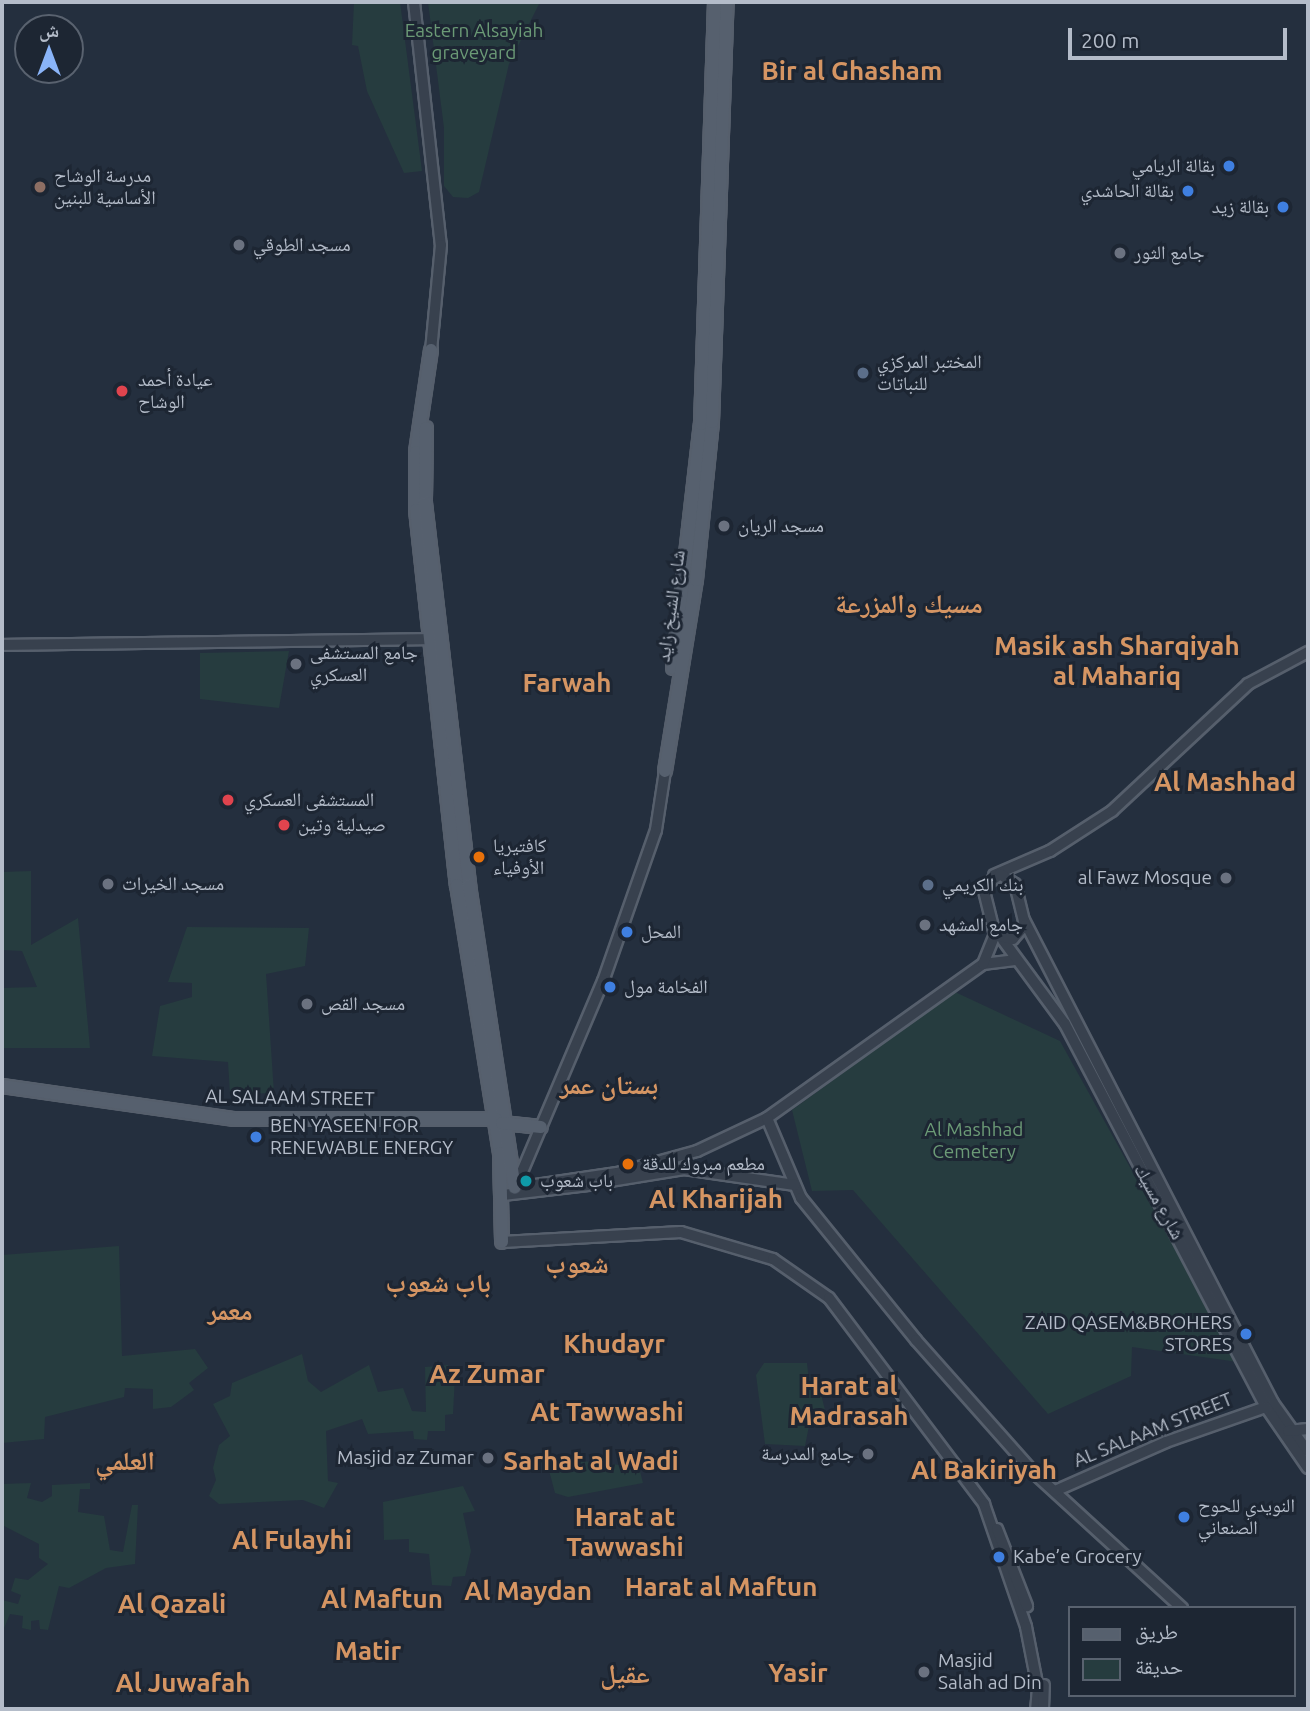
<!DOCTYPE html>
<html>
<head>
<meta charset="utf-8">
<style>
	body { margin:0 }
	#map { position:relative; width:1310px; height:1711px; overflow:hidden; background:#242f3e; font-family:Ubuntu,"Noto Naskh Arabic",sans-serif }
	div>[style] { position:absolute }
	[style*='--x'] { left:calc(var(--x)*1px); top:calc(var(--y)*1px); width:calc(var(--w)*1px); rotate:calc(var(--a)*1deg) }
	.green>* { inset:0; background:#263c3f }
	.roads { filter:drop-shadow(2px 0 #565f6c) drop-shadow(-2px 0 #565f6c) drop-shadow(0 2px #565f6c) drop-shadow(0 -2px #565f6c) }
	.minor>* { height:10px; margin:-5px; padding:0 5px; transform-origin:5px; border-radius:5px; background:#38414e }
	.major>* { height:12px; margin:-6px; padding:0 6px; transform-origin:6px; border-radius:6px; background:#56606e }
	.dots>* { width:19px; height:19px; translate:-50% -50%; box-sizing:border-box; border:4px solid #1d2633; border-radius:50% }
	span { translate:-50% -50%; white-space:nowrap; text-align:center; line-height:1.15; -webkit-text-stroke:6px #1d2633; paint-order:stroke }
	.park-label { font-size:19px; color:#6b9a76 }
	.poi-label { font-size:19px; color:#b4bcc9 }
	.right { translate:-100% -50%; text-align:right }
	.left { translate:0 -50%; text-align:left }
	.street-label { font-size:19px; color:#b4bcc9 }
	.district-label { font-size:26px; color:#d59563; font-weight:700 }
	.frame { position:absolute; inset:0; border:4px solid #b4bcc9; pointer-events:none }
	.legend { position:absolute; left:1068px; top:1606px; width:228px; height:91px; box-sizing:border-box; background:#1d2633; border:2px solid #59626f; margin:0; padding:9px 12px; list-style:none; font-size:21px; color:#b4bcc9 }
	.legend li { display:flex; align-items:center; gap:14px; height:35px }
	.legend b { width:35px; border:2px solid #59626f }
	.north { position:absolute; left:14px; top:14px; width:70px; height:70px; box-sizing:border-box; background:#1d2633; border:2px solid #59626f; border-radius:50%; rotate:0deg; font-size:19px; font-weight:700; line-height:28px; text-align:center; color:#b4bcc9 }
	.north::after { content:''; display:block; margin:auto; width:24px; height:32px; background:#8ab4f8; clip-path:polygon(50% 0,100% 100%,50% 72%,0 100%) }
	.scale { position:absolute; left:1068px; top:28px; width:219px; height:32px; box-sizing:border-box; border:4px solid #b4bcc9; border-top:0; padding-left:9px; font-size:21px; line-height:24px; white-space:nowrap; color:#b4bcc9; -webkit-text-stroke:5px #1d2633; paint-order:stroke }
</style>
</head>
<body>
<div id="map">
	<div class="green">
		<i style="clip-path:polygon(354px 2px,400px 2px,422px 171px,404px 173px,367px 91px,358px 46px,352px 45px)"></i>
		<i style="clip-path:polygon(428px 2px,540px 2px,509px 64px,479px 192px,468px 198px,453px 197px,444px 186px,444px 128px)"></i>
		<i style="clip-path:polygon(289px 651px,279px 708px,200px 699px,200px 653px)"></i>
		<i style="clip-path:polygon(31px 871px,31px 945px,78px 918px,90px 1048px,2px 1048px,2px 988px,37px 987px,22px 951px,2px 950px,2px 872px)"></i>
		<i style="clip-path:polygon(187px 927px,309px 928px,305px 966px,266px 974px,274px 1093px,230px 1094px,228px 1062px,152px 1056px,160px 1006px,192px 997px,192px 983px,168px 982px)"></i>
		<i style="clip-path:polygon(955px 992px,1060px 1041px,1238px 1362px,1132px 1347px,1131px 1376px,1048px 1414px,853px 1190px,812px 1191px,792px 1110px)"></i>
		<i style="clip-path:polygon(119px 1246px,122px 1356px,195px 1349px,208px 1368px,189px 1383px,194px 1390px,171px 1407px,153px 1409px,153px 1389px,125px 1388px,124px 1397px,45px 1417px,44px 1439px,2px 1443px,2px 1255px)"></i>
		<i style="clip-path:polygon(302px 1354px,308px 1381px,321px 1392px,369px 1365px,378px 1392px,403px 1388px,412px 1411px,426px 1412px,425px 1367px,448px 1365px,448px 1374px,455px 1376px,453px 1414px,445px 1415px,445px 1431px,428px 1431px,427px 1440px,414px 1439px,413px 1431px,368px 1434px,362px 1419px,326px 1431px,328px 1481px,338px 1483px,324px 1508px,303px 1500px,219px 1504px,209px 1496px,216px 1480px,213px 1468px,219px 1445px,230px 1436px,213px 1404px,230px 1396px,232px 1383px)"></i>
		<i style="clip-path:polygon(764px 1363px,807px 1363px,809px 1382px,818px 1382px,827px 1418px,810px 1421px,805px 1446px,765px 1444px,756px 1375px)"></i>
		<i style="clip-path:polygon(563px 1459px,639px 1467px,643px 1483px,568px 1497px,555px 1493px,547px 1463px)"></i>
		<i style="clip-path:polygon(2px 1474px,2px 1484px,31px 1483px,27px 1498px,42px 1502px,52px 1496px,52px 1485px,90px 1483px,90px 1489px,80px 1489px,78px 1512px,104px 1516px,110px 1550px,123px 1552px,132px 1505px,138px 1505px,135px 1564px,106px 1568px,69px 1588px,59px 1586px,48px 1630px,40px 1629px,39px 1620px,31px 1621px,31px 1630px,22px 1628px,23px 1616px,10px 1614px,2px 1633px,2px 1600px,18px 1604px,21px 1595px,11px 1591px,15px 1578px,28px 1580px,48px 1564px,39px 1558px,39px 1544px,2px 1525px)"></i>
		<i style="clip-path:polygon(463px 1486px,475px 1511px,463px 1513px,471px 1551px,465px 1576px,453px 1577px,451px 1586px,432px 1585px,429px 1554px,409px 1552px,409px 1539px,384px 1540px,383px 1502px)"></i>
	</div>
	<div class="roads">
		<div class="minor">
			<i style="--x:414;--y:2;--w:244;--a:83.7"></i>
			<i style="--x:441;--y:245;--w:105;--a:95.4"></i>
			<i style="--x:2;--y:645;--w:430;--a:-0.8"></i>
			<i style="--x:665;--y:771;--w:60;--a:98.7"></i>
			<i style="--x:656;--y:830;--w:160;--a:109.3"></i>
			<i style="--x:603;--y:981;--w:225;--a:113"></i>
			<i style="--x:515;--y:1188;--w:103;--a:-8.4"></i>
			<i style="--x:617;--y:1173;--w:83;--a:-15.4"></i>
			<i style="--x:697;--y:1151;--w:77;--a:-25.2"></i>
			<i style="--x:767;--y:1118;--w:265;--a:-35.5"></i>
			<i style="--x:983;--y:964;--w:34;--a:-7"></i>
			<i style="--x:994;--y:875;--w:61;--a:-23.2"></i>
			<i style="--x:1050;--y:851;--w:74;--a:-32.8"></i>
			<i style="--x:1112;--y:811;--w:186;--a:-43"></i>
			<i style="--x:1248;--y:684;--w:68;--a:-28.1"></i>
			<i style="--x:1024;--y:920;--w:543;--a:62.73"></i>
			<i style="--x:1273;--y:1403;--w:60;--a:54.5"></i>
			<i style="--x:1003;--y:940;--w:104;--a:53.6"></i>
			<i style="--x:1065;--y:1024;--w:433;--a:62.3"></i>
			<i style="--x:1266;--y:1407;--w:74;--a:55.5"></i>
			<i style="--x:983;--y:964;--w:31;--a:-68"></i>
			<i style="--x:995;--y:935;--w:49;--a:-104"></i>
			<i style="--x:983;--y:887;--w:21;--a:-37"></i>
			<i style="--x:1000;--y:874;--w:18;--a:34"></i>
			<i style="--x:1015;--y:884;--w:42;--a:76.3"></i>
			<i style="--x:1025;--y:925;--w:18;--a:131"></i>
			<i style="--x:1013;--y:939;--w:18;--a:-167"></i>
			<i style="--x:767;--y:1118;--w:87;--a:67"></i>
			<i style="--x:801;--y:1198;--w:183;--a:51"></i>
			<i style="--x:916;--y:1340;--w:176;--a:48.4"></i>
			<i style="--x:1033;--y:1472;--w:202;--a:42.4"></i>
			<i style="--x:610;--y:1181;--w:75;--a:-9.2"></i>
			<i style="--x:684;--y:1169;--w:112;--a:8.2"></i>
			<i style="--x:503;--y:1195;--w:86;--a:-6.7"></i>
			<i style="--x:502;--y:1242;--w:179;--a:-3.2"></i>
			<i style="--x:681;--y:1232;--w:96;--a:16.4"></i>
			<i style="--x:773;--y:1259;--w:68;--a:34.9"></i>
			<i style="--x:829;--y:1298;--w:258;--a:53"></i>
			<i style="--x:984;--y:1504;--w:130;--a:71.1"></i>
			<i style="--x:1026;--y:1627;--w:62;--a:78.9"></i>
			<i style="--x:1038;--y:1688;--w:21;--a:95"></i>
			<i style="--x:1288;--y:1431;--w:20;--a:-6"></i>
			<i style="--x:1055;--y:1491;--w:121;--a:-23.8"></i>
			<i style="--x:1166;--y:1442;--w:106;--a:-19.3"></i>
			<i style="--x:997;--y:1529;--w:83;--a:68.7"></i>
			<i style="--x:1043;--y:1709;--w:24;--a:-88"></i>
		</div>
		<div class="major">
			<i style="--x:431;--y:350;--w:103;--a:98.4"></i>
			<i style="--x:416;--y:452;--w:58;--a:90"></i>
			<i style="--x:416;--y:510;--w:377;--a:83.8"></i>
			<i style="--x:457;--y:885;--w:271;--a:80.9"></i>
			<i style="--x:500;--y:1153;--w:89;--a:88.7"></i>
			<i style="--x:426;--y:428;--w:75;--a:90.8"></i>
			<i style="--x:425;--y:503;--w:385;--a:83.4"></i>
			<i style="--x:469;--y:885;--w:306;--a:81.4"></i>
			<i style="--x:673;--y:668;--w:246;--a:-83.5"></i>
			<i style="--x:701;--y:424;--w:422;--a:-88.1"></i>
			<i style="--x:665;--y:771;--w:193;--a:-80.8"></i>
			<i style="--x:696;--y:580;--w:159;--a:-84.2"></i>
			<i style="--x:712;--y:422;--w:420;--a:-88"></i>
			<i style="--x:2;--y:1086;--w:235;--a:8.1"></i>
			<i style="--x:235;--y:1119;--w:261;--a:0"></i>
			<i style="--x:502;--y:1123;--w:39;--a:6"></i>
		</div>
	</div>
	<div class="dots">
		<i style="left:1229px;top:166px;background:#3f7fe0"></i>
		<i style="left:40px;top:187px;background:#8d6e63"></i>
		<i style="left:1188px;top:191px;background:#3f7fe0"></i>
		<i style="left:1283px;top:207px;background:#3f7fe0"></i>
		<i style="left:239px;top:245px;background:#6b7280"></i>
		<i style="left:1120px;top:253px;background:#6b7280"></i>
		<i style="left:863px;top:373px;background:#5c6f8a"></i>
		<i style="left:122px;top:391px;background:#e0444e"></i>
		<i style="left:724px;top:526px;background:#6b7280"></i>
		<i style="left:296px;top:664px;background:#6b7280"></i>
		<i style="left:228px;top:800px;background:#e0444e"></i>
		<i style="left:284px;top:825px;background:#e0444e"></i>
		<i style="left:479px;top:857px;background:#e8710a"></i>
		<i style="left:1226px;top:878px;background:#6b7280"></i>
		<i style="left:108px;top:884px;background:#6b7280"></i>
		<i style="left:928px;top:885px;background:#5c6f8a"></i>
		<i style="left:925px;top:925px;background:#6b7280"></i>
		<i style="left:627px;top:932px;background:#3f7fe0"></i>
		<i style="left:610px;top:987px;background:#3f7fe0"></i>
		<i style="left:307px;top:1004px;background:#6b7280"></i>
		<i style="left:256px;top:1137px;background:#3f7fe0"></i>
		<i style="left:628px;top:1164px;background:#e8710a"></i>
		<i style="left:526px;top:1181px;background:#0f9aa8"></i>
		<i style="left:1246px;top:1334px;background:#3f7fe0"></i>
		<i style="left:868px;top:1454px;background:#6b7280"></i>
		<i style="left:488px;top:1458px;background:#6b7280"></i>
		<i style="left:1184px;top:1517px;background:#3f7fe0"></i>
		<i style="left:999px;top:1557px;background:#3f7fe0"></i>
		<i style="left:924px;top:1672px;background:#6b7280"></i>
	</div>
	<div class="park-label">
		<span style="left:474px;top:42px">Eastern Alsayiah<br>graveyard</span>
		<span style="left:974px;top:1141px">Al Mashhad<br>Cemetery</span>
	</div>
	<div class="poi-label">
		<span class="right" style="left:1215px;top:166px">بقالة الريامي</span>
		<span class="left" style="left:54px;top:187px">مدرسة الوشاح<br>الأساسية للبنين</span>
		<span class="right" style="left:1174px;top:191px">بقالة الحاشدي</span>
		<span class="right" style="left:1269px;top:207px">بقالة زيد</span>
		<span class="left" style="left:253px;top:245px">مسجد الطوقي</span>
		<span class="left" style="left:1134px;top:253px">جامع الثور</span>
		<span class="left" style="left:877px;top:373px">المختبر المركزي<br>للنباتات</span>
		<span class="left" style="left:138px;top:391px">عيادة أحمد<br>الوشاح</span>
		<span class="left" style="left:738px;top:526px">مسجد الريان</span>
		<span class="left" style="left:310px;top:664px">جامع المستشفى<br>العسكري</span>
		<span class="left" style="left:244px;top:800px">المستشفى العسكري</span>
		<span class="left" style="left:298px;top:825px">صيدلية وتين</span>
		<span class="left" style="left:493px;top:857px">كافتيريا<br>الأوفياء</span>
		<span class="right" style="left:1212px;top:878px">al Fawz Mosque</span>
		<span class="left" style="left:122px;top:884px">مسجد الخيرات</span>
		<span class="left" style="left:942px;top:885px">بنك الكريمي</span>
		<span class="left" style="left:939px;top:925px">جامع المشهد</span>
		<span class="left" style="left:641px;top:932px">المحل</span>
		<span class="left" style="left:624px;top:987px">الفخامة مول</span>
		<span class="left" style="left:321px;top:1004px">مسجد القص</span>
		<span class="left" style="left:270px;top:1137px">BEN YASEEN FOR<br>RENEWABLE ENERGY</span>
		<span class="left" style="left:642px;top:1164px">مطعم مبروك للدقة</span>
		<span class="left" style="left:540px;top:1181px">باب شعوب</span>
		<span class="right" style="left:1232px;top:1334px">ZAID QASEM&amp;BROHERS<br>STORES</span>
		<span class="right" style="left:854px;top:1454px">جامع المدرسة</span>
		<span class="right" style="left:474px;top:1458px">Masjid az Zumar</span>
		<span class="left" style="left:1198px;top:1517px">النويدي للحوح<br>الصنعاني</span>
		<span class="left" style="left:1013px;top:1557px">Kabe’e Grocery</span>
		<span class="left" style="left:938px;top:1672px">Masjid<br>Salah ad Din</span>
	</div>
	<div class="street-label">
		<span style="left:671px;top:606px;rotate:-82deg">شارع الشيخ زايد</span>
		<span style="left:290px;top:1098px;rotate:1deg">AL SALAAM STREET</span>
		<span style="left:1159px;top:1202px;rotate:61deg">شارع مسيك</span>
		<span style="left:1153px;top:1430px;rotate:-22deg">AL SALAAM STREET</span>
	</div>
	<div class="district-label">
		<span style="left:852px;top:71px">Bir al Ghasham</span>
		<span style="left:909px;top:604px">مسيك والمزرعة</span>
		<span style="left:1117px;top:661px">Masik ash Sharqiyah<br>al Mahariq</span>
		<span style="left:567px;top:683px">Farwah</span>
		<span style="left:1225px;top:782px">Al Mashhad</span>
		<span style="left:609px;top:1085px">بستان عمر</span>
		<span style="left:716px;top:1199px">Al Kharijah</span>
		<span style="left:577px;top:1264px">شعوب</span>
		<span style="left:438px;top:1283px">باب شعوب</span>
		<span style="left:230px;top:1311px">معمر</span>
		<span style="left:614px;top:1344px">Khudayr</span>
		<span style="left:487px;top:1374px">Az Zumar</span>
		<span style="left:849px;top:1401px">Harat al<br>Madrasah</span>
		<span style="left:607px;top:1412px">At Tawwashi</span>
		<span style="left:125px;top:1461px">العلمي</span>
		<span style="left:591px;top:1461px">Sarhat al Wadi</span>
		<span style="left:984px;top:1470px">Al Bakiriyah</span>
		<span style="left:625px;top:1532px">Harat at<br>Tawwashi</span>
		<span style="left:292px;top:1540px">Al Fulayhi</span>
		<span style="left:721px;top:1587px">Harat al Maftun</span>
		<span style="left:528px;top:1591px">Al Maydan</span>
		<span style="left:382px;top:1599px">Al Maftun</span>
		<span style="left:172px;top:1604px">Al Qazali</span>
		<span style="left:368px;top:1651px">Matir</span>
		<span style="left:798px;top:1673px">Yasir</span>
		<span style="left:625px;top:1674px">عقيل</span>
		<span style="left:183px;top:1683px">Al Juwafah</span>
	</div>
	<div class="frame"></div>
	<ul class="legend">
	<li><b style="height:9px;background:#56606e"></b>طريق</li>
	<li><b style="height:19px;background:#263c3f"></b>حديقة</li>
	</ul>
	<div class="north">ش</div>
	<div class="scale">200 m</div>
</div>
</body>
</html>
